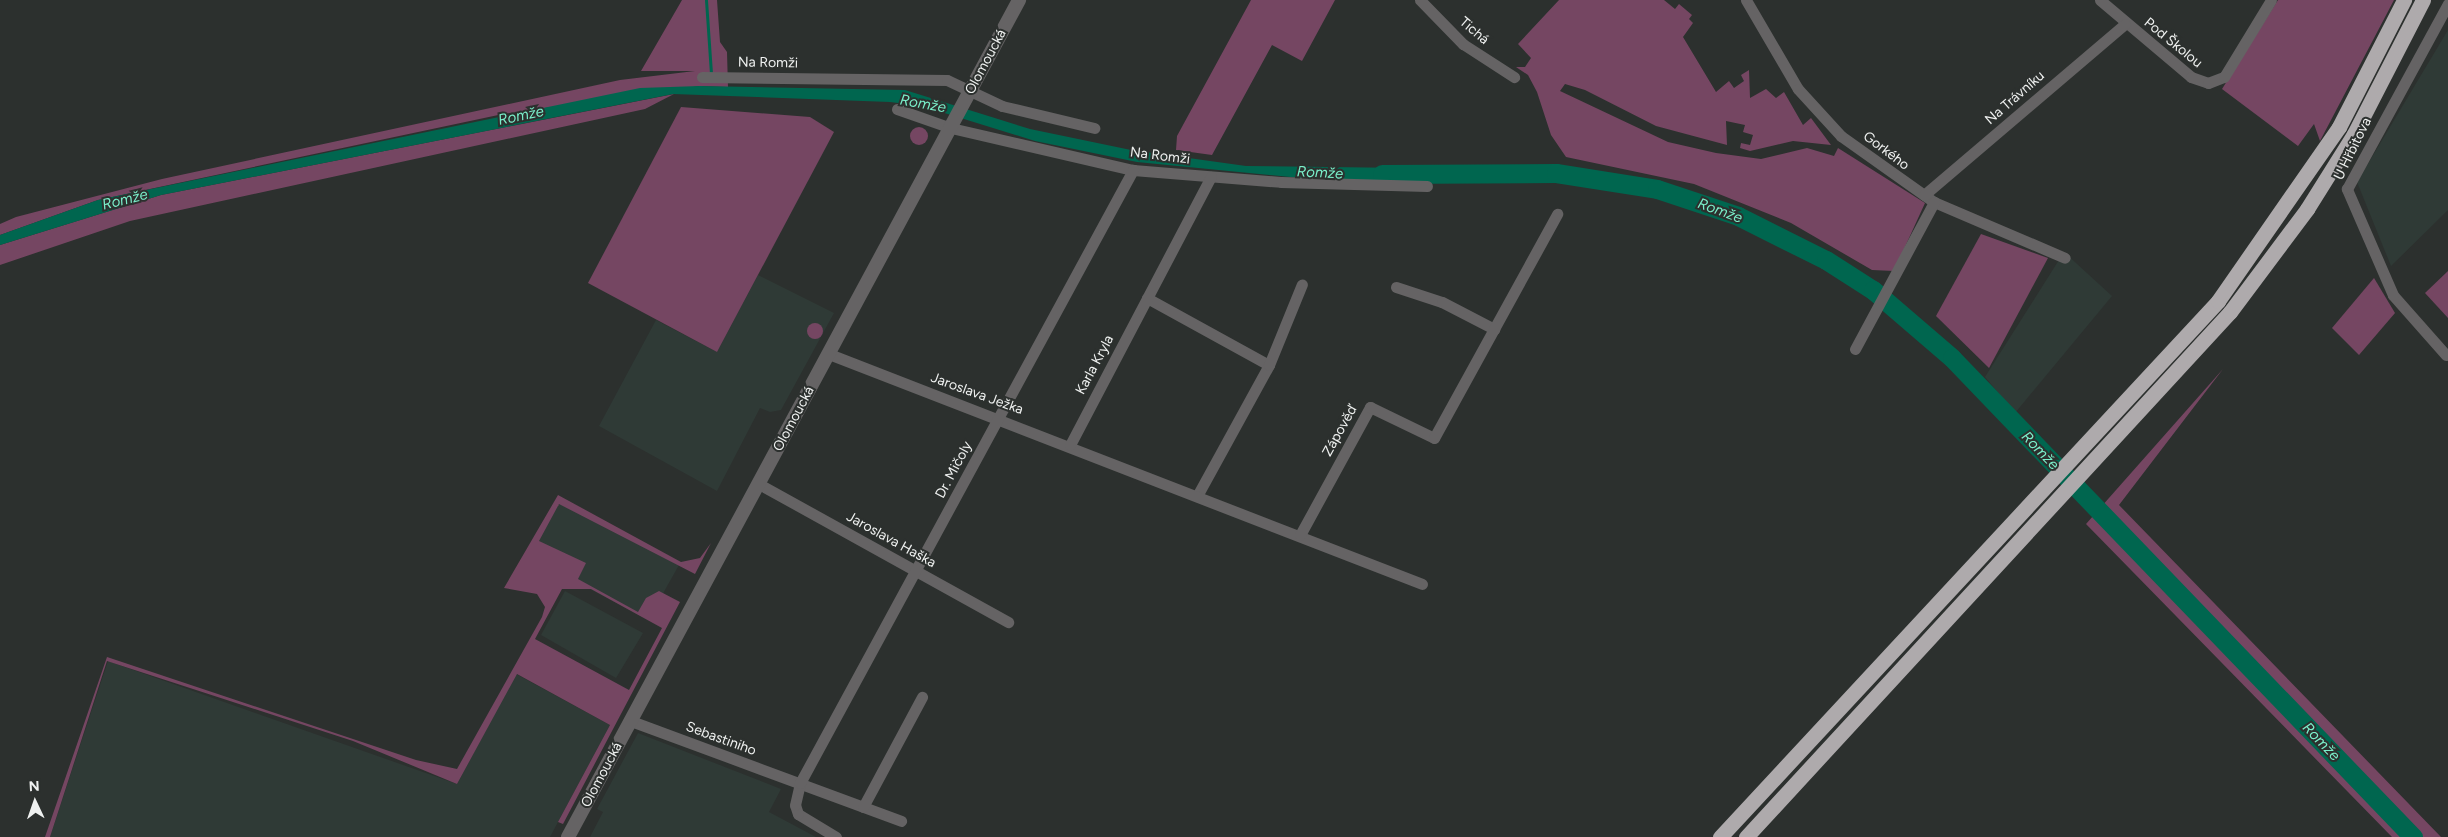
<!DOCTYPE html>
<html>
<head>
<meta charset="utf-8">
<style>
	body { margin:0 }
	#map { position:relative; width:2448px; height:837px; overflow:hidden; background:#2c302e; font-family:Figtree,sans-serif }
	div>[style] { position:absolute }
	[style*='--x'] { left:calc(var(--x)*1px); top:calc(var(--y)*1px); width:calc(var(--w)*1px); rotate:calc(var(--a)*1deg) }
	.built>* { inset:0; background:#2f3a36 }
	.green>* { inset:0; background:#754662 }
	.round { border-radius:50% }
	.water>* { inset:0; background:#00664f }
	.stream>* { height:3px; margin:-1.5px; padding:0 1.5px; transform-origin:1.5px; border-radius:1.5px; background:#00664f }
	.river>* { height:19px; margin:-9.5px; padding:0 9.5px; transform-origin:9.5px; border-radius:9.5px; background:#00664f }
	.minor>* { height:11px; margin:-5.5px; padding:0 5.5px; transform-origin:5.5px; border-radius:5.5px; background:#656364 }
	.tertiary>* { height:14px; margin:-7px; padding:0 7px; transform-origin:7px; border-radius:7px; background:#656364 }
	.motorway>* { height:15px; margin:-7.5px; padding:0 7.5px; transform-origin:7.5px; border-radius:7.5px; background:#aeaaac }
	span { translate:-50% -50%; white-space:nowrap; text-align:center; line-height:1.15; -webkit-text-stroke:4px #2c302e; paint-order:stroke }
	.street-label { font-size:14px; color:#eff1f0 }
	.water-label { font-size:15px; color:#7aefca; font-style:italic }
	.north { position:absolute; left:10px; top:777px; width:50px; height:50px; -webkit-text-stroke:4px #2c302e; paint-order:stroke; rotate:357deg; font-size:14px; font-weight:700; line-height:20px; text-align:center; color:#eff1f0 }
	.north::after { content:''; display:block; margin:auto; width:18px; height:22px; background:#eff1f0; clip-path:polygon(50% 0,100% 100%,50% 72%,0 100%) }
</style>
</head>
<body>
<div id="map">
	<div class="built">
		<i style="clip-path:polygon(2448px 30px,2448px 210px,2391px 266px,2357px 182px)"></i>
		<i style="clip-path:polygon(2064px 252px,2112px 296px,2015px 413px,1985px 377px)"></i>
		<i style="clip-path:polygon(758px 275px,834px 313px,781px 410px,770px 412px,760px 408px,717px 491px,599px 426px,656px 320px,717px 352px)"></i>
		<i style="clip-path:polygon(558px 499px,679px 565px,648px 620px,590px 589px,508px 588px)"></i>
		<i style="clip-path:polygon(565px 591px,643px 633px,616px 678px,541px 635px)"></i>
		<i style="clip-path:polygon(108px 661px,457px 784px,516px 674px,610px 725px,550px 837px,50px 837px)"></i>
		<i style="clip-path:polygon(638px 733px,781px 789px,769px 812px,816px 837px,590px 837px,603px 812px,597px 809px)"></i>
	</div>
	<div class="green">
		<i style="clip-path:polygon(682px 0,717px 0,720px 42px,727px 52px,728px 87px,700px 86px,503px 114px,98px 200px,0 235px,0 224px,16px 217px,162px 179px,620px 80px,695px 71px,641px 71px)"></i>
		<i style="clip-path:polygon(1251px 0,1335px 0,1302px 61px,1272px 45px,1212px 155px,1176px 150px,1177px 136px)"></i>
		<i style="clip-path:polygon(1559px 0,1664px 0,1675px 9px,1679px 4px,1692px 15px,1689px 19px,1693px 23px,1683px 37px,1716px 92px,1729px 81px,1734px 88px,1744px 81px,1741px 75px,1749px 70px,1750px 98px,1766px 89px,1776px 98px,1784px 92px,1803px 125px,1811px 118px,1831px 145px,1793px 141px,1750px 151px,1740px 148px,1741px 143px,1750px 145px,1753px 135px,1743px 132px,1745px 125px,1726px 121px,1727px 145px,1656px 126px,1585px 90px,1565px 84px,1560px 91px,1668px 142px,1716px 153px,1761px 159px,1807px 148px,1834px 156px,1838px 148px,1925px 203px,1894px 271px,1872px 270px,1791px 223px,1694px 184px,1566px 157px,1551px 135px,1537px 92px,1528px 75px,1516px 67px,1525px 67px,1531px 58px,1518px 44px)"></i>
		<i style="clip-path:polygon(2278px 0,2394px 0,2320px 141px,2314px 124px,2298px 146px,2222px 89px)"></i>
		<i style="clip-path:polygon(674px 94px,645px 109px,130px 221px,0 265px,0 245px,161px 195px)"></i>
		<i style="clip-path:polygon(681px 107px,810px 117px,834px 132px,717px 352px,588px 283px)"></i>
		<i class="round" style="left:910px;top:127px;width:18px;height:18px"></i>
		<i style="clip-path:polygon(1981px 234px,2048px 258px,1989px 368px,1936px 316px)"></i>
		<i style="clip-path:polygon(2448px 271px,2448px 318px,2425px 293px)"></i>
		<i style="clip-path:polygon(2374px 278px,2395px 313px,2359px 355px,2332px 328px)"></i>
		<i class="round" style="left:807px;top:323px;width:16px;height:16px"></i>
		<i style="clip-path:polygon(2223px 369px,2119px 505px,2441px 837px,2392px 837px,2086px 524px)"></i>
		<i style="clip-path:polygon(evenodd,558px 495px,681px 562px,700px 558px,711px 543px,695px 574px,559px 504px,539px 541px,586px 563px,578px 579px,638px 612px,646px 598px,659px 591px,680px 602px,563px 824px,558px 822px,610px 725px,517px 674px,457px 784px,353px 741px,107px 661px,50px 837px,45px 837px,107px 657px,416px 760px,457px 769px,542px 617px,545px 607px,537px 594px,504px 588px,558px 495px,562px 589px,591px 589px,662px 628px,629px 690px,535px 639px,562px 589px)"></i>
	</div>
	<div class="water">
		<i style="clip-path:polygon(700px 86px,905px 90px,1030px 129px,1131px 150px,1246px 166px,1407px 168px,1408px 180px,1321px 180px,1137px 162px,1035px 141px,922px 106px,890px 102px,673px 94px,161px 195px,0 245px,0 235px,98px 200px,640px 88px)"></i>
	</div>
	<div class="stream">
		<i style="--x:706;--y:0;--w:74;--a:86.1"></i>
	</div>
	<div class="river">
		<i style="--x:1382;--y:174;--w:174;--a:-0.3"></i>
		<i style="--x:1556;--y:173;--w:102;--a:9"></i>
		<i style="--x:1657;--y:189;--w:85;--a:18.4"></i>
		<i style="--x:1738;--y:216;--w:98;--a:26.6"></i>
		<i style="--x:1826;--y:260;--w:56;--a:32.6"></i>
		<i style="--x:1873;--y:290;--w:104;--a:40.7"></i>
		<i style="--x:1952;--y:358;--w:665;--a:46.1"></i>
	</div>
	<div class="minor">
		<i style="--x:1420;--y:0;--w:62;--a:45.7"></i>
		<i style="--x:1463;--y:44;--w:61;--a:32.9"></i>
		<i style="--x:1746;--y:0;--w:103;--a:59.7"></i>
		<i style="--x:1798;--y:89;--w:64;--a:47.5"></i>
		<i style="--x:1841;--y:136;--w:114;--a:35.4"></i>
		<i style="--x:1934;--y:202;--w:142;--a:23.1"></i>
		<i style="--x:2100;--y:0;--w:119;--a:40.2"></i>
		<i style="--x:2191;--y:77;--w:18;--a:19"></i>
		<i style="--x:2208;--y:83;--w:17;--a:-21"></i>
		<i style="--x:2224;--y:77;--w:90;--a:-58.6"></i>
		<i style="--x:702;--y:77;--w:245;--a:0.7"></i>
		<i style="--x:947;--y:80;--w:61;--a:25.3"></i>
		<i style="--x:1002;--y:106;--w:95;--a:13.4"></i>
		<i style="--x:897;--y:109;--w:57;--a:19.4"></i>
		<i style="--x:951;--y:128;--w:187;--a:13"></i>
		<i style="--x:1133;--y:170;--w:148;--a:4.6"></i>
		<i style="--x:1281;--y:182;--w:146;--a:1.6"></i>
		<i style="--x:1924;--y:195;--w:264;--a:-40.4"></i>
		<i style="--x:1396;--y:287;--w:48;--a:18.1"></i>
		<i style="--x:1442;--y:302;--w:59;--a:27.4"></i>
		<i style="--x:1147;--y:298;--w:139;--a:28.8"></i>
		<i style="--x:1269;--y:365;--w:147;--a:118.8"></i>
		<i style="--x:1855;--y:349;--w:167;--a:-61.7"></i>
		<i style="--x:829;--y:354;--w:636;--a:21.2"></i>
		<i style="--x:2446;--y:355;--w:80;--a:-131.5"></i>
		<i style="--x:2393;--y:295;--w:116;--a:-113.5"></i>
		<i style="--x:2347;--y:189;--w:211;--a:-61.4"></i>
		<i style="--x:1269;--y:365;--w:87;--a:-67.8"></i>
		<i style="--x:1070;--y:445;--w:303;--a:-62.3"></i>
		<i style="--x:759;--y:484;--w:285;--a:29"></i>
		<i style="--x:1300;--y:535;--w:146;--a:-61.3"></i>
		<i style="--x:1370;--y:407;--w:71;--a:25.8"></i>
		<i style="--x:1434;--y:438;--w:256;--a:-61.2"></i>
		<i style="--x:631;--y:721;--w:288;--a:20.3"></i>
		<i style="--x:863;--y:807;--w:125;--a:-61.8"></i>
		<i style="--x:836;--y:837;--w:44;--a:-148.8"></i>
		<i style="--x:798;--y:814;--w:9;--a:-108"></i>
		<i style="--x:795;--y:805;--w:23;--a:-77"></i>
		<i style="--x:800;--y:783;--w:698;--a:-61.49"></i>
	</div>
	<div class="tertiary">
		<i style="--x:568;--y:837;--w:951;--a:-61.68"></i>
	</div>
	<div class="motorway">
		<i style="--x:1720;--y:837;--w:732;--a:-47.1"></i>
		<i style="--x:2218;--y:301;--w:212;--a:-55.2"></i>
		<i style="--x:2339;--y:127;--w:143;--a:-62.9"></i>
		<i style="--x:1746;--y:837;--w:714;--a:-47.33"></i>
		<i style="--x:2230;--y:312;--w:129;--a:-53.2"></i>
		<i style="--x:2307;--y:209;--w:89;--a:-57.9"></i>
		<i style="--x:2354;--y:134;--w:151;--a:-62.8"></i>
	</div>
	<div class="street-label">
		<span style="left:1474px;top:31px;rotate:40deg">Tichá</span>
		<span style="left:2173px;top:43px;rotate:39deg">Pod Školou</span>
		<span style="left:986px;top:62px;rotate:-62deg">Olomoucká</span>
		<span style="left:768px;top:63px;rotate:1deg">Na Romži</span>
		<span style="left:2015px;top:98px;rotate:-41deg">Na Trávníku</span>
		<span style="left:2353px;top:149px;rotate:-64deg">U Hřbitova</span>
		<span style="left:1886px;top:151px;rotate:37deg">Gorkého</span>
		<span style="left:1160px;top:156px;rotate:7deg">Na Romži</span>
		<span style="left:1095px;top:365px;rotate:-62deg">Karla Kryla</span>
		<span style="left:977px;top:394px;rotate:20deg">Jaroslava Ježka</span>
		<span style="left:794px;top:419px;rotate:-62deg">Olomoucká</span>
		<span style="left:1340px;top:431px;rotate:-61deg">Zápověď</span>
		<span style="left:954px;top:470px;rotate:-62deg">Dr. Mičoly</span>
		<span style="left:891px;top:540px;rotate:29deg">Jaroslava Haška</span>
		<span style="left:721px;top:739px;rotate:20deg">Sebastiniho</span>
		<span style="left:602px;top:775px;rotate:-62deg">Olomoucká</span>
	</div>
	<div class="water-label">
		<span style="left:923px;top:104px;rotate:10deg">Romže</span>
		<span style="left:521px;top:116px;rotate:-12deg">Romže</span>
		<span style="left:1320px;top:173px;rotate:3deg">Romže</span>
		<span style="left:125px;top:200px;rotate:-14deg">Romže</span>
		<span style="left:1720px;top:211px;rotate:20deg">Romže</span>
		<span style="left:2040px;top:451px;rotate:46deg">Romže</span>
		<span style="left:2321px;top:742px;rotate:46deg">Romže</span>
	</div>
	<div class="north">N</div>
</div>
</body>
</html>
